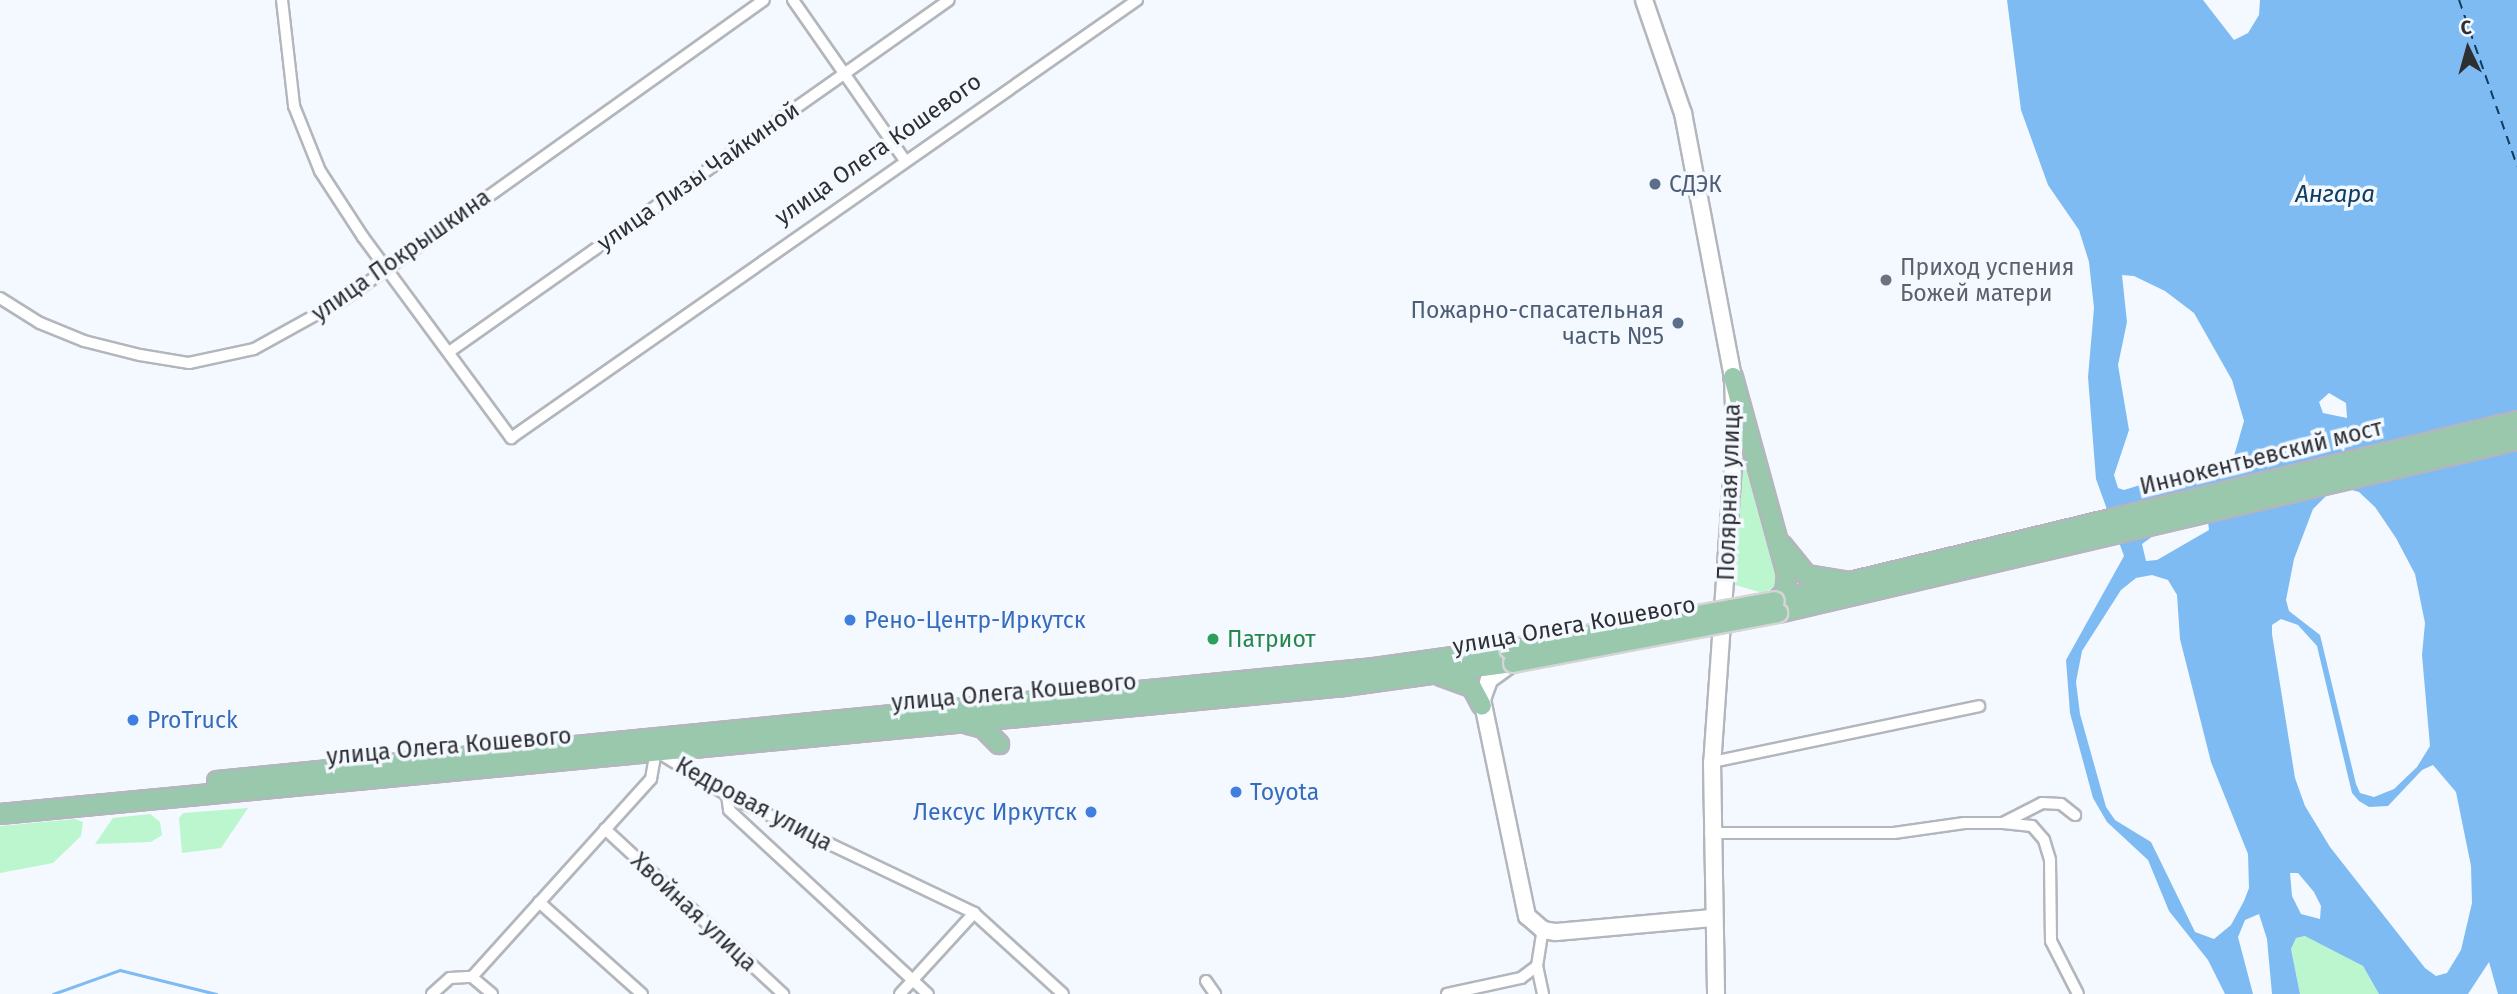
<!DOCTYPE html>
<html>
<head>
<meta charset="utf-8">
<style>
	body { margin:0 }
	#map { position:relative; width:2517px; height:994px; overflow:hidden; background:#f4f8ff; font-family:"Fira Sans",sans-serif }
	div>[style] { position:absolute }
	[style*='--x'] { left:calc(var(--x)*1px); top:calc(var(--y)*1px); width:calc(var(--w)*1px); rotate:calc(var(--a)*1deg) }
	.green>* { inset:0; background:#bcf6ce }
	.water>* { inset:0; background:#7ebbf2 }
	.stream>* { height:2.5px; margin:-1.25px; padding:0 1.25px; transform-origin:1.25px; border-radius:1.25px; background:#7ebbf2 }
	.ferry>* { height:2px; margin-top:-1px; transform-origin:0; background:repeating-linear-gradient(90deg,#0f3c60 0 9px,transparent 0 16px) }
	.roads { filter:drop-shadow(2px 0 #b3b6bc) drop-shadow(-2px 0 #b3b6bc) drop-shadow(0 2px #b3b6bc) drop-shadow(0 -2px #b3b6bc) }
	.minor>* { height:10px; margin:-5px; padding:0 5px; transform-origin:5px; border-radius:5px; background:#fff }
	.secondary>* { height:16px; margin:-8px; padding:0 8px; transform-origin:8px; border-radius:8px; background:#fff }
	.primary>* { height:18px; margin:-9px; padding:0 9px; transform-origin:9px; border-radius:9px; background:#99c8ad }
	.bridges { filter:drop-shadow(2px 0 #d5d5d6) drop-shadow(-2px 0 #d5d5d6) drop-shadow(0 2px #d5d5d6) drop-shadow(0 -2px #d5d5d6) }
	.primary-bridge>* { height:18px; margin:-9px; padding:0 9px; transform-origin:9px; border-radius:9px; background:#99c8ad }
	.dots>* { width:19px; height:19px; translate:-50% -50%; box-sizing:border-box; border:4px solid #f4f8ff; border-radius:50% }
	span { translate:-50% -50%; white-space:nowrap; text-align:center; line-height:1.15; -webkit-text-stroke:7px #f4f8ff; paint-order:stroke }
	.street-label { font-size:23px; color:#2e2f32 }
	.service-label { font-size:23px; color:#4e5e75 }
	.left { translate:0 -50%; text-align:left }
	.right { translate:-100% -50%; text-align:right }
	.worship-label { font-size:23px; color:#5b616d }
	.shop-label { font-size:23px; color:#366cbe }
	.leisure-label { font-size:23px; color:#27864d }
	.water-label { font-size:24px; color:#0f3c60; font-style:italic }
	.north { position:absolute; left:2433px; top:14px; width:70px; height:70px; -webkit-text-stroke:5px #f4f8ff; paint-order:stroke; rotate:355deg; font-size:19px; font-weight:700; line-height:28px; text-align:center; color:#2e2f32 }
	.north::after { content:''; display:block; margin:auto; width:24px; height:32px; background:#2e2f32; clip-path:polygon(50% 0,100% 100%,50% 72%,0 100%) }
</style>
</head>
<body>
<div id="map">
	<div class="green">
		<i style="clip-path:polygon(1741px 439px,1781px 566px,1778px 585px,1763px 593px,1735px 585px)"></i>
		<i style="clip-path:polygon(248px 808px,221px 848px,182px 853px,179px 818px,183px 813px)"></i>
		<i style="clip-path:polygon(150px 814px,160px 822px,162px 835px,151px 842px,95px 844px,113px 818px)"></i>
		<i style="clip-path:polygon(75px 819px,83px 822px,81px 836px,53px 863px,0 873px,0 826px)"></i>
		<i style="clip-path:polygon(2306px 936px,2363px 966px,2379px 994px,2300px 994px,2291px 949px,2296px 938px)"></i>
	</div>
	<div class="water">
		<i style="clip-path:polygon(evenodd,2007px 0,2203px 0,2234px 40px,2248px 33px,2259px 15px,2260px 0,2517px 0,2517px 994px,2498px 994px,2489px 962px,2468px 994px,2379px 994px,2363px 966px,2305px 936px,2296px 938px,2291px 949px,2300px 994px,2272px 994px,2267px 939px,2259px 914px,2245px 920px,2238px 937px,2253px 994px,2225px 994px,2208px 960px,2169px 911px,2148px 860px,2107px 822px,2093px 798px,2070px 713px,2066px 660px,2124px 556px,2096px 479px,2088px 377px,2094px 308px,2089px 262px,2079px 230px,2048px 185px,2021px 110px,2007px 0,2122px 275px,2134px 276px,2165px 291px,2194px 313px,2232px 380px,2244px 421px,2234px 456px,2124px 490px,2118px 488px,2114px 475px,2129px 430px,2118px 365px,2127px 322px,2122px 275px,2007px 0,2329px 393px,2346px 403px,2347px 418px,2323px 413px,2319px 402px,2329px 393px,2007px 0,2348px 489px,2359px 492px,2375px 507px,2396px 538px,2415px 574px,2425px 623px,2422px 655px,2430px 746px,2417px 767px,2394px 789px,2374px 797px,2360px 793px,2356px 784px,2320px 635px,2289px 611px,2286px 600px,2294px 559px,2313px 509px,2326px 496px,2348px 489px,2007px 0,2208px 522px,2209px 530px,2157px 560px,2146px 561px,2142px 544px,2153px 536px,2208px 522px,2007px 0,2152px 575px,2168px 580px,2177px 595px,2180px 639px,2211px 762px,2248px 854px,2249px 888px,2244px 901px,2231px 925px,2214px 939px,2195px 932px,2151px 842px,2115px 820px,2106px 807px,2080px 714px,2076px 682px,2082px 651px,2121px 590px,2136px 578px,2152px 575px,2007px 0,2281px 619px,2298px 625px,2317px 646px,2352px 793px,2359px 801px,2369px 807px,2388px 806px,2422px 770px,2433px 765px,2456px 792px,2471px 866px,2472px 903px,2461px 950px,2447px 973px,2436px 976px,2425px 968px,2330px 847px,2305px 806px,2295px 778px,2272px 634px,2272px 625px,2281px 619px,2007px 0,2290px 873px,2298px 873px,2314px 892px,2321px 906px,2320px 919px,2301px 914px,2292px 896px,2290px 873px)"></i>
	</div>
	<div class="stream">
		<i style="--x:53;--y:994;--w:71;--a:-19.7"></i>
		<i style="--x:120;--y:970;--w:99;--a:14"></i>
	</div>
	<div class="ferry">
		<i style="--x:2459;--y:0;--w:176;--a:70.7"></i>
	</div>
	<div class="roads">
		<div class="minor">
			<i style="--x:282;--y:0;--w:107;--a:83.5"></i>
			<i style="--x:294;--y:106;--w:70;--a:68.2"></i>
			<i style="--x:320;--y:171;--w:79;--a:56.9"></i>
			<i style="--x:363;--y:237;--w:250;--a:53.6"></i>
			<i style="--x:511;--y:438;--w:764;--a:-34.98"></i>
			<i style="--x:793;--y:0;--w:194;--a:55.1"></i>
			<i style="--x:0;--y:298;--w:47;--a:32"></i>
			<i style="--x:40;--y:323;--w:48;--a:22.2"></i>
			<i style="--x:84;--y:341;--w:58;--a:14"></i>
			<i style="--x:140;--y:355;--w:50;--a:9.3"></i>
			<i style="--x:189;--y:363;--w:66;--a:-12.2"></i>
			<i style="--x:254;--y:349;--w:105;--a:-29"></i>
			<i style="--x:346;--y:298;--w:513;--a:-35.49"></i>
			<i style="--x:449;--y:352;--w:611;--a:-35.15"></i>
			<i style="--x:1712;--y:762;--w:273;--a:-11.8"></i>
			<i style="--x:727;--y:795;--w:15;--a:82"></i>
			<i style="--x:729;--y:810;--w:271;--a:42.8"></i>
			<i style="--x:2003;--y:823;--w:29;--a:6"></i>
			<i style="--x:2032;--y:826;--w:18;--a:49"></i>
			<i style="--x:2044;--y:840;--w:21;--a:73"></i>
			<i style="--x:2050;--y:860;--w:81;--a:89.3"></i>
			<i style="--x:2051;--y:941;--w:59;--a:63"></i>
			<i style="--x:605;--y:829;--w:243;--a:42.8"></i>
			<i style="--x:1710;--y:833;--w:184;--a:0"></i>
			<i style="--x:1894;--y:833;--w:71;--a:-8.1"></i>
			<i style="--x:1964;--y:823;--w:39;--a:0"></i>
			<i style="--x:2003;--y:823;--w:44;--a:-27.1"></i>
			<i style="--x:2042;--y:803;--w:19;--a:3"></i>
			<i style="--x:2061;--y:804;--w:18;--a:38"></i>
			<i style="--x:539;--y:902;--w:138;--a:41.8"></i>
			<i style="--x:472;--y:977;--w:267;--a:-47.9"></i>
			<i style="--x:651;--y:779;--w:28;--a:-80"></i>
			<i style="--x:656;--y:751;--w:84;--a:31.8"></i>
			<i style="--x:727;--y:795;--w:274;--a:25.5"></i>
			<i style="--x:974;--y:913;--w:120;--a:42.3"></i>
			<i style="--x:472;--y:977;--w:26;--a:40"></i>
			<i style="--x:1206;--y:981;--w:16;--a:55"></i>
			<i style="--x:432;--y:994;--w:24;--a:-42"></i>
			<i style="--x:450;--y:978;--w:22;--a:-3"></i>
			<i style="--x:900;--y:994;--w:110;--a:-47.6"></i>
			<i style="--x:1447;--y:994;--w:76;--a:-12.2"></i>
			<i style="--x:1521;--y:978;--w:20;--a:-37"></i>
			<i style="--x:1543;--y:994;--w:29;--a:-102"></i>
			<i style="--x:1537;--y:966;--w:36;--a:-81"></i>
		</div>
		<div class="secondary">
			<i style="--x:1644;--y:0;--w:120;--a:71"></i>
			<i style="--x:1683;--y:113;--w:269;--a:79.3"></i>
			<i style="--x:1733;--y:377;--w:60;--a:88.1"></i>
			<i style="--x:1735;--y:437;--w:326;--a:94"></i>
			<i style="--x:1712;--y:762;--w:232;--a:89"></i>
			<i style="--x:1512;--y:663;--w:29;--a:144"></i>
			<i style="--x:1489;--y:680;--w:20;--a:110"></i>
			<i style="--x:1482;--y:699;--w:222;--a:78.3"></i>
			<i style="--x:1527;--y:916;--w:21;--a:41"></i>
			<i style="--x:1543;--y:930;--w:13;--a:9"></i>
			<i style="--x:1556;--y:932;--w:157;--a:-5.1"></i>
		</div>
		<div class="primary">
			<i style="--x:1733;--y:377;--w:204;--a:74.7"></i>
			<i style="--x:1787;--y:574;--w:19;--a:96"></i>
			<i style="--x:1785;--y:593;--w:13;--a:141"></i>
			<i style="--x:1782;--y:545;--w:38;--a:51"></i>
			<i style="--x:1806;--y:575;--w:45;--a:9"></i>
			<i style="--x:1850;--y:582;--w:686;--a:-13.57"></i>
			<i style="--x:1775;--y:601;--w:63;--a:-12.9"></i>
			<i style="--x:1778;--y:613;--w:759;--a:-13.18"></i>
			<i style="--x:1441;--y:676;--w:33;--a:20"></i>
			<i style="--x:1472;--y:687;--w:21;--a:62"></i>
			<i style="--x:968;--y:724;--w:16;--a:15"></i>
			<i style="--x:983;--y:728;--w:23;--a:45"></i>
			<i style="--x:217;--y:781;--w:1163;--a:-5.58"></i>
			<i style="--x:1374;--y:668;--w:136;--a:-8"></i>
			<i style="--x:0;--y:814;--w:1343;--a:-5.43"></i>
			<i style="--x:1337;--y:687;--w:178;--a:-7.8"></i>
		</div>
	</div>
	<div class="bridges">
		<div class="primary-bridge">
			<i style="--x:1509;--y:649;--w:270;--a:-10.2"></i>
			<i style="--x:1513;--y:663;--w:270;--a:-10.7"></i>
		</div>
	</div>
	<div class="dots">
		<i style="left:1655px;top:184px;background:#5c6f8a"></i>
		<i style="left:1886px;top:280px;background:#6b7280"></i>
		<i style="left:1678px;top:323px;background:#5c6f8a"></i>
		<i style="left:850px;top:620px;background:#3f7fe0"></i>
		<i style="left:1213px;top:639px;background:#2e9e5b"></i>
		<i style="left:133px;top:720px;background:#3f7fe0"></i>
		<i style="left:1236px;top:792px;background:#3f7fe0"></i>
		<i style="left:1091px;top:812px;background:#3f7fe0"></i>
	</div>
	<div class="street-label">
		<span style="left:878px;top:149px;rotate:-35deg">улица Олега Кошевого</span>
		<span style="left:698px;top:176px;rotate:-35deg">улица Лизы Чайкиной</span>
		<span style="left:401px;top:255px;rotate:-35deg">улица Покрышкина</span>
		<span style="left:2261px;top:457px;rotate:-14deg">Иннокентьевский мост</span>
		<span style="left:1729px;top:492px;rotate:-88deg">Полярная улица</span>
		<span style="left:1574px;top:625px;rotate:-10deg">улица Олега Кошевого</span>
		<span style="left:1014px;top:692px;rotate:-5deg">улица Олега Кошевого</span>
		<span style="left:449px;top:746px;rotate:-5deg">улица Олега Кошевого</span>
		<span style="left:754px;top:804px;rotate:28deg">Кедровая улица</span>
		<span style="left:694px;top:912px;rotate:43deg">Хвойная улица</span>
	</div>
	<div class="service-label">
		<span class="left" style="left:1669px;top:184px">СДЭК</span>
		<span class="right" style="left:1664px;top:323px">Пожарно-спасательная<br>часть №5</span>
	</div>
	<div class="worship-label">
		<span class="left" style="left:1900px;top:280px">Приход успения<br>Божей матери</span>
	</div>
	<div class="shop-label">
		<span class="left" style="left:864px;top:620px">Рено-Центр-Иркутск</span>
		<span class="left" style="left:147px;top:720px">ProTruck</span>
		<span class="left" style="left:1250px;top:792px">Toyota</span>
		<span class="right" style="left:1077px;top:812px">Лексус Иркутск</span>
	</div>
	<div class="leisure-label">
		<span class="left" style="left:1227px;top:639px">Патриот</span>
	</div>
	<div class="water-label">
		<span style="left:2335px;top:195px">Ангара</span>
	</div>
	<div class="north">С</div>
</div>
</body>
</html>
